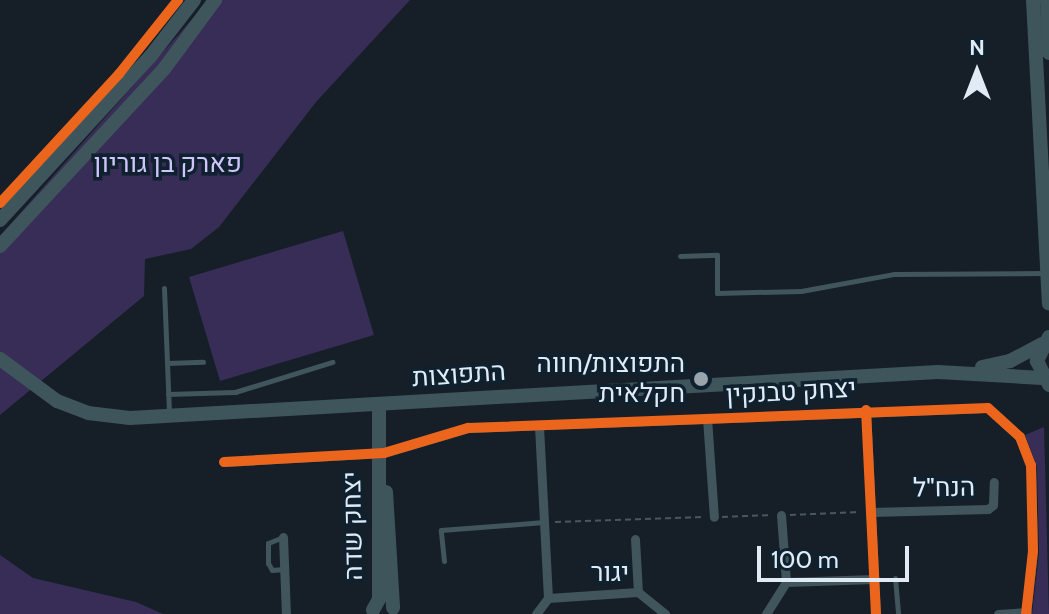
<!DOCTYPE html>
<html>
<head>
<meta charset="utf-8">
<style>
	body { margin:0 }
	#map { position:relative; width:1049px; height:614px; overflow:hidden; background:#161f27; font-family:Cabin,Heebo,sans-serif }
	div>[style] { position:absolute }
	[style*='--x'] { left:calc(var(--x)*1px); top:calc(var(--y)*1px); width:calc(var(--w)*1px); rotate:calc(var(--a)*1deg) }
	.green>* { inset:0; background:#372d57 }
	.path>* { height:2px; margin-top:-1px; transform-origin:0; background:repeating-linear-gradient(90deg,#48575d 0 6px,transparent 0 10px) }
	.lane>* { height:5px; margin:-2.5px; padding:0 2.5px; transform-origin:2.5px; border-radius:2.5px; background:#41555c }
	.street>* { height:9px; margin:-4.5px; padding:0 4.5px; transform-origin:4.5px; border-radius:4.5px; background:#41555c }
	.secondary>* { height:14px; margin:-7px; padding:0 7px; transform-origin:7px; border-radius:7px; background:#3e555c }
	.cycleway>* { height:10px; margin:-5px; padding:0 5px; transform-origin:5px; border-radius:5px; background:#eb651d }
	.dots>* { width:22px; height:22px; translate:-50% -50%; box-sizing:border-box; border:4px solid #0f202e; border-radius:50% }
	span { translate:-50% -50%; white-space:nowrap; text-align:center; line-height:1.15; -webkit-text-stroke:7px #0f202e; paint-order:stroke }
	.park-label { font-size:26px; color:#cfc4fb }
	.poi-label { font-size:26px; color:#e0ebf5 }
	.right { translate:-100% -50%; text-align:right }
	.street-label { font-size:26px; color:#e0ebf5 }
	.north { position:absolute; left:937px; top:32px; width:80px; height:80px; -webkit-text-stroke:6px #0f202e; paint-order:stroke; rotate:0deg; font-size:22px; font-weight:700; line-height:32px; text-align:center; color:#e0ebf5 }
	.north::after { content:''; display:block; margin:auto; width:28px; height:36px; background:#e0ebf5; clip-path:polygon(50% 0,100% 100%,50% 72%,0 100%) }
	.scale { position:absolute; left:757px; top:546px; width:152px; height:36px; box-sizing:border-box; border:4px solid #e0ebf5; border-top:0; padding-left:10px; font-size:24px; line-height:28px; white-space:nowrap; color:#e0ebf5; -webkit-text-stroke:6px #0f202e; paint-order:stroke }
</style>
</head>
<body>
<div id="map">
	<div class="green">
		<i style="clip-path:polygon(209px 0,410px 0,316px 102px,219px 227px,191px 249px,145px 259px,144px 296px,0 415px,0 236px)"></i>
		<i style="clip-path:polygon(343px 231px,374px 335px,220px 381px,189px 277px)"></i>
		<i style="clip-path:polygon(1044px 427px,1049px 614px,1032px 614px,1039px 553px,1037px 467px,1025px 435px)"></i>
		<i style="clip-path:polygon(0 555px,33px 578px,136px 602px,163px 614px,0 614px)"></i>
	</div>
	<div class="path">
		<i style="--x:790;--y:515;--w:70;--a:-2.5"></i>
		<i style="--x:722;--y:517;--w:50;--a:-2.3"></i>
		<i style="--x:555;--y:522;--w:149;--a:-1.9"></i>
	</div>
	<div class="lane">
		<i style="--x:680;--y:256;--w:37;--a:-2"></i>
		<i style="--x:717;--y:255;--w:38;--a:90"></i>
		<i style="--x:717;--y:293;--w:84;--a:-1.4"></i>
		<i style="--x:801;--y:291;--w:95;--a:-10.4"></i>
		<i style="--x:894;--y:274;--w:153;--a:-0.4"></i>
		<i style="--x:164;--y:288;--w:127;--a:87.7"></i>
		<i style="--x:167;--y:363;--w:36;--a:-2"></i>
		<i style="--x:168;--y:394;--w:67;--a:-1.7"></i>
		<i style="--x:235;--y:392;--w:102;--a:-17.2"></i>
		<i style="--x:283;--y:537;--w:16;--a:158"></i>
		<i style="--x:268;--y:543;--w:20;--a:90"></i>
		<i style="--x:268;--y:563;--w:8;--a:60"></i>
		<i style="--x:272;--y:570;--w:12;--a:-5"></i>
		<i style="--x:444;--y:561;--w:31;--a:-96"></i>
		<i style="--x:441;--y:530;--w:103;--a:-4.4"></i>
		<i style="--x:895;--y:578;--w:36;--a:85"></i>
	</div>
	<div class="street">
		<i style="--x:866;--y:410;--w:204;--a:87.2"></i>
		<i style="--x:707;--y:418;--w:99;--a:86"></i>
		<i style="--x:224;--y:462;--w:160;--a:-3.2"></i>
		<i style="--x:384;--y:453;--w:88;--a:-16.6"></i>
		<i style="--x:468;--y:428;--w:520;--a:-2.2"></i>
		<i style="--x:988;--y:408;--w:43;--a:42.2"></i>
		<i style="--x:1020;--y:437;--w:30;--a:69"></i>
		<i style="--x:1031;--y:465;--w:86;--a:88.7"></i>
		<i style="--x:1033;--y:551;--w:63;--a:96.3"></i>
		<i style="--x:871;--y:512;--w:117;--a:-1.5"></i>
		<i style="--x:988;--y:509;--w:6;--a:-39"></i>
		<i style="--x:993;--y:505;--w:23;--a:-88"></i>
		<i style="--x:781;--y:515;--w:67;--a:85.7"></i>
		<i style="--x:283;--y:537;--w:77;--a:87.8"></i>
		<i style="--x:635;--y:539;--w:53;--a:86.8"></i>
		<i style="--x:548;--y:598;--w:90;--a:-3.8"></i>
		<i style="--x:638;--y:592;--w:35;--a:39"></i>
		<i style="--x:536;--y:614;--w:20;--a:-53"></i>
		<i style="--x:548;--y:598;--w:172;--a:-93"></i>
		<i style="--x:766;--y:614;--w:38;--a:-58"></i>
		<i style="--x:786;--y:582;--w:88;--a:-2"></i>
		<i style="--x:998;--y:614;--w:29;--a:-4"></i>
	</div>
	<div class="secondary">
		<i style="--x:1033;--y:0;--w:304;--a:87"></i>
		<i style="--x:1047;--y:0;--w:53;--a:87.8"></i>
		<i style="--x:0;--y:220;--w:222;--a:-47.4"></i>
		<i style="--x:150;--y:57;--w:72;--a:-52.3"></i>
		<i style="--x:0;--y:246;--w:241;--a:-47.2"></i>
		<i style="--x:164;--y:69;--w:86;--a:-53.5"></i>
		<i style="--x:1049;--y:337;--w:27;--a:117"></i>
		<i style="--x:1037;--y:361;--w:27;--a:63"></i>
		<i style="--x:0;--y:359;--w:71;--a:36.4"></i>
		<i style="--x:57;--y:401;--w:33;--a:21"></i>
		<i style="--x:88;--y:413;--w:42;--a:6.8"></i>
		<i style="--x:130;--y:418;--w:809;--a:-3.26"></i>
		<i style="--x:938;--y:372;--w:104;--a:3.3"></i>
		<i style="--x:982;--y:367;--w:29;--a:-12"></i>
		<i style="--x:1010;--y:361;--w:36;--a:-28"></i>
		<i style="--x:386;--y:492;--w:116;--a:86.5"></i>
		<i style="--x:373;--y:610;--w:13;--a:-61"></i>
		<i style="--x:379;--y:599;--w:195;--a:-90"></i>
	</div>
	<div class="cycleway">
		<i style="--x:0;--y:203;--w:176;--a:-47.3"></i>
		<i style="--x:119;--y:74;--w:95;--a:-51.4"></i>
		<i style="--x:866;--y:410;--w:204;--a:87.2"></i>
		<i style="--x:224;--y:462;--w:160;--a:-3.2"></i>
		<i style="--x:384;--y:453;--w:88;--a:-16.6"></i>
		<i style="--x:468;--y:428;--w:520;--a:-2.2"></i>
		<i style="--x:988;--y:408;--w:43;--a:42.2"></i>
		<i style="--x:1020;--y:437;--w:30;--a:69"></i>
		<i style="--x:1031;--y:465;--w:86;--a:88.7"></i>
		<i style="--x:1033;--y:551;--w:63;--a:96.3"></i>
	</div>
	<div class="dots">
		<i style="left:701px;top:379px;background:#99a4ad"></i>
	</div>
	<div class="park-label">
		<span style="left:168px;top:164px">פארק בן גוריון</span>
	</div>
	<div class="poi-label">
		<span class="right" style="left:685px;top:379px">התפוצות/חווה<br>חקלאית</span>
	</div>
	<div class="street-label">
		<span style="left:459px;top:375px;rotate:-4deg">התפוצות</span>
		<span style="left:791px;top:392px;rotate:-3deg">יצחק טבנקין</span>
		<span style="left:944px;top:488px;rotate:-1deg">הנח"ל</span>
		<span style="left:353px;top:526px;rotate:-91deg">יצחק שדה</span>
		<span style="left:610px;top:573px">יגור</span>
	</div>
	<div class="north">N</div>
	<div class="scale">100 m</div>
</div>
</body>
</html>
